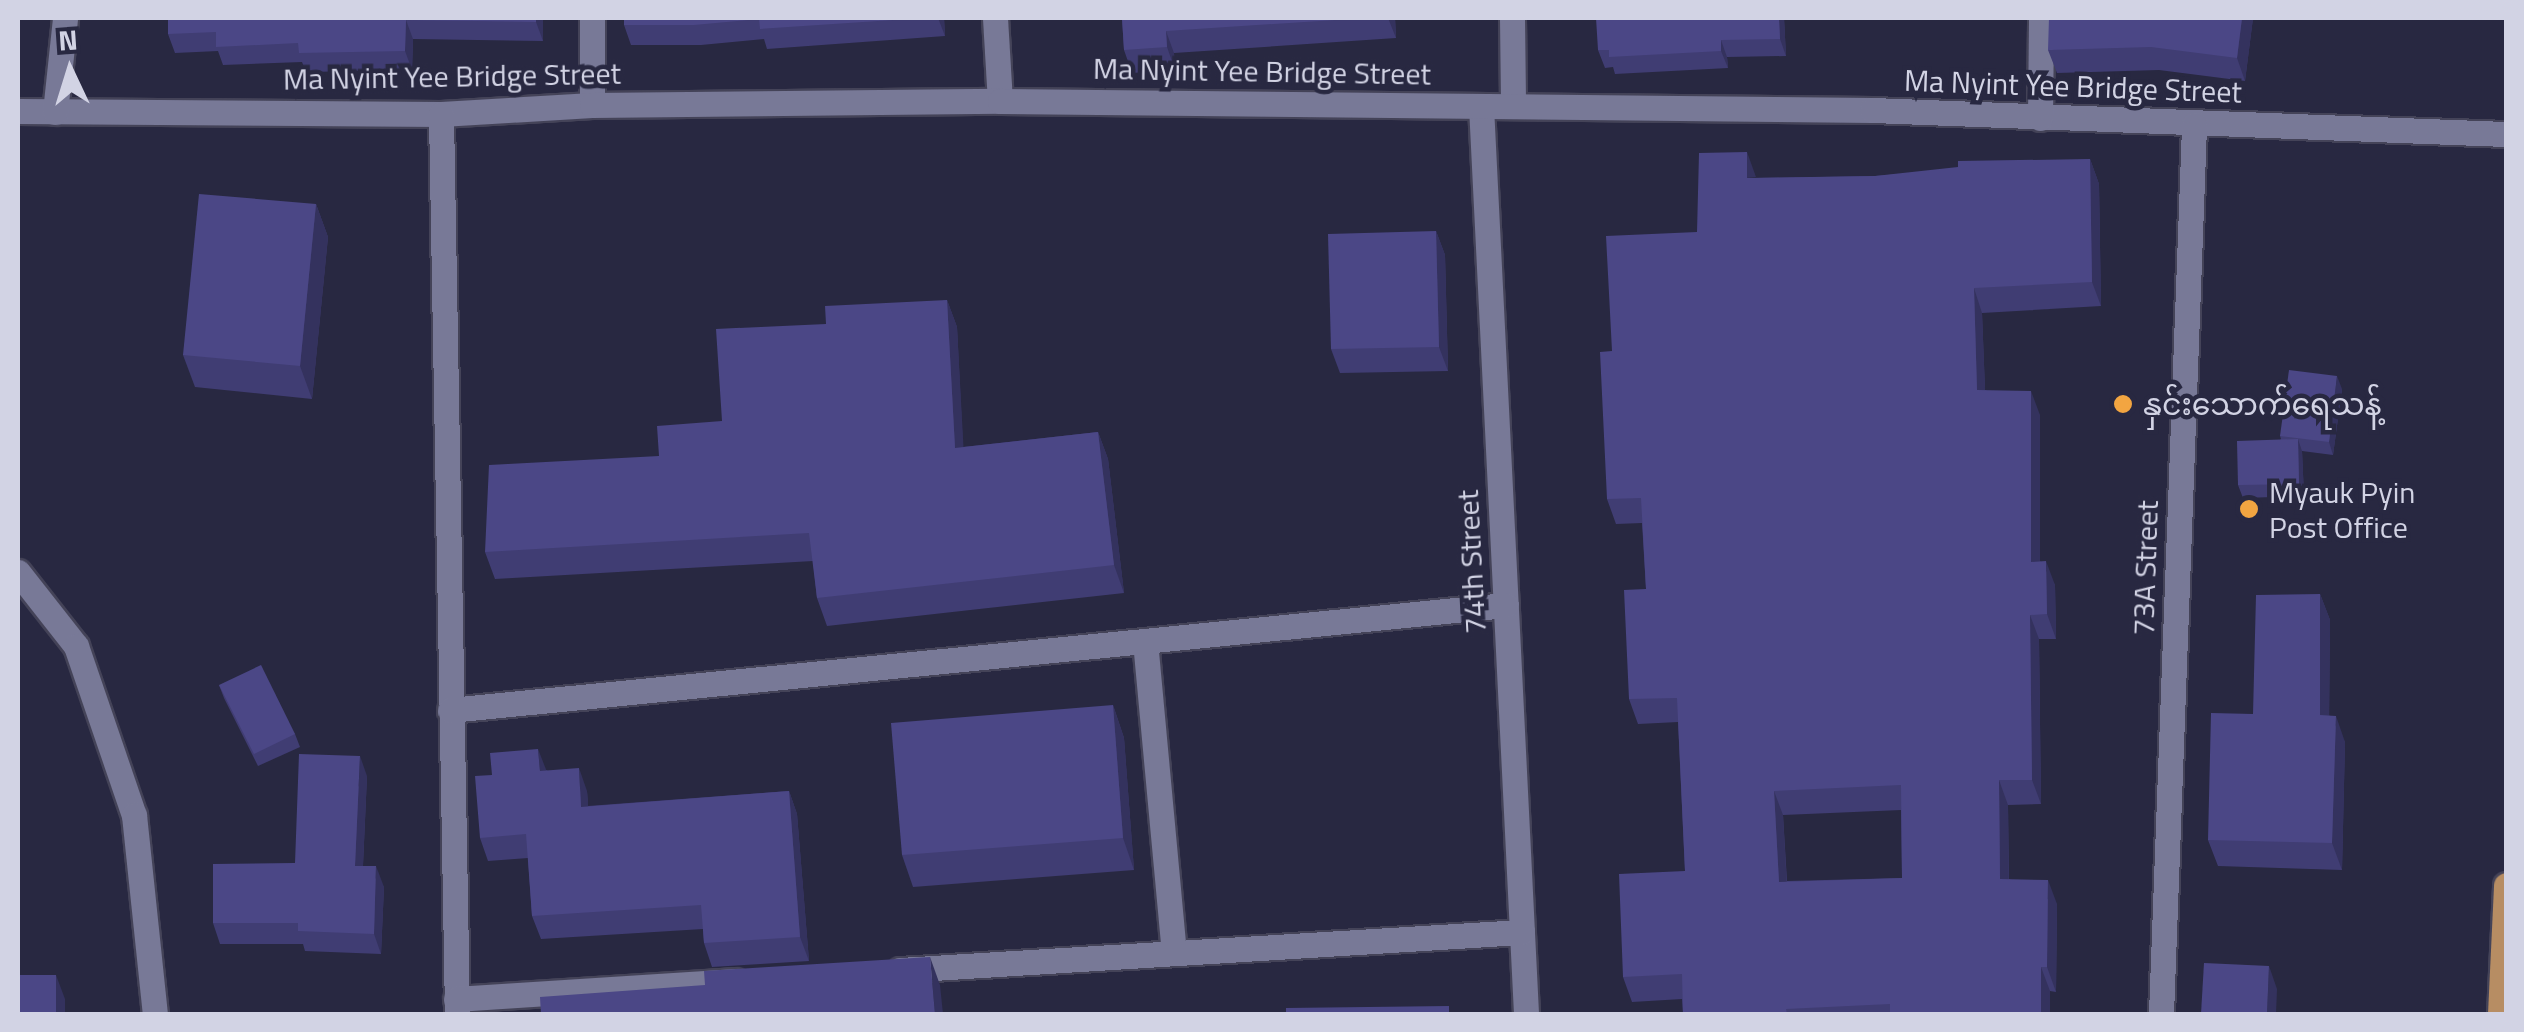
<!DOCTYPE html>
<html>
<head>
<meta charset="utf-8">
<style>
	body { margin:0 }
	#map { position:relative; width:2524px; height:1032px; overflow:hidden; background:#282841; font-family:"Titillium Web","Noto Sans Myanmar",sans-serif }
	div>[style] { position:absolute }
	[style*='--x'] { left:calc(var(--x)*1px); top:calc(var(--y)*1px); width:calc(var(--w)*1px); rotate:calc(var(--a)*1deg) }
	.roads { filter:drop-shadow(2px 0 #444358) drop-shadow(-2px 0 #444358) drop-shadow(0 2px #444358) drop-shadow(0 -2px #444358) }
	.minor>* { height:25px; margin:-12.5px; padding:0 12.5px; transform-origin:12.5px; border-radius:12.5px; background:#787997 }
	.major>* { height:25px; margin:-12.5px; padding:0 12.5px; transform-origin:12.5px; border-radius:12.5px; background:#b78d63 }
	.wall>* { inset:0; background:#403d73 }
	.shaded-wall>* { inset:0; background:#34325e }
	.building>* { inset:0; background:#4b4786 }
	.dots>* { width:28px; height:28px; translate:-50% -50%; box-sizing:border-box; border:5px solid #282841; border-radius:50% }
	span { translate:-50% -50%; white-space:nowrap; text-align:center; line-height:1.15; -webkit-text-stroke:9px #282841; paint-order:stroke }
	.street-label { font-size:30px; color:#d2d3e4 }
	.poi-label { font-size:30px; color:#d2d3e4 }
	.left { translate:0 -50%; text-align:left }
	.frame { position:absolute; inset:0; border:20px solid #d2d3e4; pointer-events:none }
	.north { position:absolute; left:20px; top:20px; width:100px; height:100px; -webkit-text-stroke:8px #282841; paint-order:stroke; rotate:356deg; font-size:28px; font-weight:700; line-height:40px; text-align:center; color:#d2d3e4 }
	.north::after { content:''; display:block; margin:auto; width:35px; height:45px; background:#d2d3e4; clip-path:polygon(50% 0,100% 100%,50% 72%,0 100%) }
</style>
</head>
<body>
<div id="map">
	<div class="roads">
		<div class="minor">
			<i style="--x:592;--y:18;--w:87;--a:90"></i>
			<i style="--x:995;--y:18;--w:83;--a:86.6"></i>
			<i style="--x:1512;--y:18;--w:88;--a:89.3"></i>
			<i style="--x:1481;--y:106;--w:909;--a:87.16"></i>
			<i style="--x:18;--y:111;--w:423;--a:0.4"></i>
			<i style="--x:441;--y:114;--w:151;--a:-3.4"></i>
			<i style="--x:592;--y:105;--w:408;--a:-0.6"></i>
			<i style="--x:1000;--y:101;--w:872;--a:0.59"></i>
			<i style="--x:1872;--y:110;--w:634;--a:2.17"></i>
			<i style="--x:55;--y:112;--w:95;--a:-83.9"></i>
			<i style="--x:441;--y:114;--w:899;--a:88.98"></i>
			<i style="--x:2040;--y:118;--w:100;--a:-89.4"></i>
			<i style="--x:18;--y:572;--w:94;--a:51.9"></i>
			<i style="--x:76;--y:646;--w:179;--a:71.1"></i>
			<i style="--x:134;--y:815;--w:200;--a:84"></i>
			<i style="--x:1145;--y:641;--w:313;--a:84.7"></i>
			<i style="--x:450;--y:710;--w:1061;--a:-5.68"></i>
			<i style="--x:900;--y:970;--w:623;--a:-3.5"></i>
			<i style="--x:456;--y:999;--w:280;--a:-3.7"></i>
			<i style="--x:2161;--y:1014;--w:890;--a:-87.87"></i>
		</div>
		<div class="major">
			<i style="--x:2500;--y:1014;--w:129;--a:-87.3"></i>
		</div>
	</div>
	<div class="wall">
		<i style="clip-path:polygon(168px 18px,543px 18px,543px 41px,413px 39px,412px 70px,306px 72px,302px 62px,223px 65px,218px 51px,175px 53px,168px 34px)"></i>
		<i style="clip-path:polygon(624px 18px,944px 18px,945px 36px,767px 49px,764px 39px,701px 45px,631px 45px,624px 25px)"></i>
		<i style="clip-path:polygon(1122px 18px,1395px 18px,1396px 38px,1174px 53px,1175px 70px,1132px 73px,1124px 50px)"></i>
		<i style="clip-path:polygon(1784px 18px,1786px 56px,1727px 57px,1728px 68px,1615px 74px,1613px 67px,1605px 68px,1598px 50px)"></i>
		<i style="clip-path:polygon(2253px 18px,2245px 81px,2159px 70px,2057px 73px,2048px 50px)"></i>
		<i style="clip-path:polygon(evenodd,2090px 159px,2099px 184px,2101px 306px,1982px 313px,1985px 390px,2040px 415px,2040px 561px,2055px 585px,2056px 639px,2039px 639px,2041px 804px,2008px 805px,2009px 879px,2057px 904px,2056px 992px,2050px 991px,2050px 1014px,1683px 1014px,1682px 999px,1632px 1002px,1623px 977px,1685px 871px,1678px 722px,1638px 724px,1629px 699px,1646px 589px,1642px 523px,1616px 524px,1607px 499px,1612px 351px,1697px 232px,1756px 178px,1875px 176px,2090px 159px,1901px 810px,1902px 878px,1787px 881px,1783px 815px,1901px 810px)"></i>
		<i style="clip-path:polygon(316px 204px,328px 237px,312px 399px,195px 387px,183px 355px)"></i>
		<i style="clip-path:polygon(1436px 231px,1445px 255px,1448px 371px,1340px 373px,1331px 349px)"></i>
		<i style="clip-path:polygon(947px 300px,957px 327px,963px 447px,1098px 432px,1108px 459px,1124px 593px,827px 626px,817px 598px,813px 561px,495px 579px,485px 552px,722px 421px,826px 324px)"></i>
		<i style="clip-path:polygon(2342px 389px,2333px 455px,2302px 451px,2304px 496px,2243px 498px,2238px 485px,2281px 439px,2280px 436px)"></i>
		<i style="clip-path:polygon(2320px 594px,2330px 620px,2329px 715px,2345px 742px,2342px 870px,2218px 866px,2208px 840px,2253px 714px)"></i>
		<i style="clip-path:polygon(219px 685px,295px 734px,300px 747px,258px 766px,224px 698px)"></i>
		<i style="clip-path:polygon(1113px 705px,1124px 738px,1134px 870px,913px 887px,902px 855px)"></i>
		<i style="clip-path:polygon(546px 770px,587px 791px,588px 806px,789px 791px,797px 814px,809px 961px,712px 967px,704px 943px,703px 929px,541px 939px,532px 916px,528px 858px,488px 861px,480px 838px)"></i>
		<i style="clip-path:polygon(367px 776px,363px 866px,384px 887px,381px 954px,305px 951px,303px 944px,220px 944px,213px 923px,295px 863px)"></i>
	</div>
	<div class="shaded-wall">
		<i style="clip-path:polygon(536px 18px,543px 18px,543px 41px,536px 22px)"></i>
		<i style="clip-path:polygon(938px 18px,944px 18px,945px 36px)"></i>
		<i style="clip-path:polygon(1388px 18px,1395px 18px,1396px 38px)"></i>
		<i style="clip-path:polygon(1779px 18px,1784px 18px,1786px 56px,1780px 39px)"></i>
		<i style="clip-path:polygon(2242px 18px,2253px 18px,2245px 81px,2237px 58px)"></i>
		<i style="clip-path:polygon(406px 20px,413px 39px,412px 70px,405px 51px)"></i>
		<i style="clip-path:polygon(1166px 31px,1174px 53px,1175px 70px,1167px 47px)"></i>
		<i style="clip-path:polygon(1721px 40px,1727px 57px,1728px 68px,1721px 51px)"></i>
		<i style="clip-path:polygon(1747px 152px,1756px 177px,1747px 178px)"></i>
		<i style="clip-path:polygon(2090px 159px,2099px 184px,2101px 306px,2092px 282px)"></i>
		<i style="clip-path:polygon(316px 204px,328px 237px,312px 399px,300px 366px)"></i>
		<i style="clip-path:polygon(1436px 231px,1445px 255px,1448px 371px,1439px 347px)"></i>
		<i style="clip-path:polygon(1974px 288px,1982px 313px,1986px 414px,1977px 390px)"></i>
		<i style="clip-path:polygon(947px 300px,957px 327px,965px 475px,955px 448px)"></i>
		<i style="clip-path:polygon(2337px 376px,2342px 389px,2333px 455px,2329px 442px)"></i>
		<i style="clip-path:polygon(2031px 391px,2040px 415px,2040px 586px,2031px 562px)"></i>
		<i style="clip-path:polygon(1098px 432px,1108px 459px,1124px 593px,1114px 565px)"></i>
		<i style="clip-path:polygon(2298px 439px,2302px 451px,2304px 496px,2299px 484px)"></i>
		<i style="clip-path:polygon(2046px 561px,2055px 585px,2056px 639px,2047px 614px)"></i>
		<i style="clip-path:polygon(2320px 594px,2330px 620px,2329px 742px,2320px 715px)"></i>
		<i style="clip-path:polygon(2030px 615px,2039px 639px,2041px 804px,2032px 780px)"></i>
		<i style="clip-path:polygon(1113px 705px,1124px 738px,1134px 870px,1123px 838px)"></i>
		<i style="clip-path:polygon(2336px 716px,2345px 742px,2342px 870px,2332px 843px)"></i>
		<i style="clip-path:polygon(538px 749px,547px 772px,540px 771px)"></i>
		<i style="clip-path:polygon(360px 756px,367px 776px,362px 886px,355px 866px)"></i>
		<i style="clip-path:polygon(579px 768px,587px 791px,590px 830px,581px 807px)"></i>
		<i style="clip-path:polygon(1999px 780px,2008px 805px,2009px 904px,2000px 879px)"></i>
		<i style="clip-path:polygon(789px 791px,797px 814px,809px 961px,800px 937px)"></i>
		<i style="clip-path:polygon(1774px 791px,1783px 815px,1788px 906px,1779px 882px)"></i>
		<i style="clip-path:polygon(376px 866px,384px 887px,381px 954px,374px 934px)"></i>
		<i style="clip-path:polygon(2048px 880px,2057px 904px,2056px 992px,2047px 967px)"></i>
		<i style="clip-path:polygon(930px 957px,940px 985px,943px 1014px,935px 1014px)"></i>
		<i style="clip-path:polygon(2269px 966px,2277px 989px,2276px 1014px,2267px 1014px)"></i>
		<i style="clip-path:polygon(2041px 967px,2050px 991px,2050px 1014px,2041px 1014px)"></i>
		<i style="clip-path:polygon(56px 975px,65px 999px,65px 1014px,56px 1014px)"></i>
	</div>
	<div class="building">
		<i style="clip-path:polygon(168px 18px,536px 18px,536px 22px,406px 20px,405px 51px,299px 53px,298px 43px,216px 47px,216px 32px,168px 34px)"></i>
		<i style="clip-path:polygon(624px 18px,923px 18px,760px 29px,759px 19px,694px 25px,624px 25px)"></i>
		<i style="clip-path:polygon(1122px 18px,1366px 18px,1166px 31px,1167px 47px,1124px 50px)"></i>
		<i style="clip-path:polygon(1596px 18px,1779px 18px,1780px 39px,1721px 40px,1721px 51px,1609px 57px,1609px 50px,1598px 50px)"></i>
		<i style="clip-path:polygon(2049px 18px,2242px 18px,2237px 58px,2151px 47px,2048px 50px)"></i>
		<i style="clip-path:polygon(evenodd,1747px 152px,1747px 178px,1875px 176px,1958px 167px,1958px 161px,2090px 159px,2092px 282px,1974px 288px,1977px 390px,2031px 391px,2031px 562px,2046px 561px,2047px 614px,2030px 615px,2032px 780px,1999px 780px,2000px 879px,2048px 880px,2047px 967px,2041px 967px,2041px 1014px,1890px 1014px,1890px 1004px,1786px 1009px,1787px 1014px,1683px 1014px,1682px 974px,1623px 977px,1619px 874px,1685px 871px,1677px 698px,1629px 699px,1624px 590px,1646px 589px,1641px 498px,1607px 499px,1600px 352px,1612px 351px,1606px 236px,1697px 232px,1699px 153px,1747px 152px,1901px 785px,1902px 878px,1779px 882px,1774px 791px,1901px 785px)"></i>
		<i style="clip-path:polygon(199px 194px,316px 204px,300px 366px,183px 355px)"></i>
		<i style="clip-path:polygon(1436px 231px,1439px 347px,1331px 349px,1328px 234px)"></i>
		<i style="clip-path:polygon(947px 300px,955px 448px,1098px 432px,1114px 565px,817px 598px,809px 533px,485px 552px,489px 465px,659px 456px,657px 426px,722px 421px,716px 329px,826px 324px,825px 306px)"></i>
		<i style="clip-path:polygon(2289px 370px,2337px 376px,2329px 442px,2280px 436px)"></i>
		<i style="clip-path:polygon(2298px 439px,2299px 484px,2238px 485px,2237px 441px)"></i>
		<i style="clip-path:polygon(2320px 594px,2320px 715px,2336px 716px,2332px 843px,2208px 840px,2211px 713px,2253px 714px,2256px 595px)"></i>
		<i style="clip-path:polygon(261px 665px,295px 734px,254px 754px,219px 685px)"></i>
		<i style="clip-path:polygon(1113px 705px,1123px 838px,902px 855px,891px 723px)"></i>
		<i style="clip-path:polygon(538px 749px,540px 771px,579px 768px,581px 807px,789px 791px,800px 937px,704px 943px,701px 905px,532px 916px,526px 834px,480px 838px,475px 776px,492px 775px,490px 753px)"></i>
		<i style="clip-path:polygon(299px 754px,360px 756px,355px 866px,376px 866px,374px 934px,298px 931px,298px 923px,213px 923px,213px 864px,295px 863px)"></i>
		<i style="clip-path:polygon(930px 957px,935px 1014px,541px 1014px,540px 997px,705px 985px,704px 971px)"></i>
		<i style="clip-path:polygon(2204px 963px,2269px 966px,2267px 1014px,2201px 1014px)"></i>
		<i style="clip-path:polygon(18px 975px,56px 975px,56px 1014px,18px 1014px)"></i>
		<i style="clip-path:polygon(1449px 1006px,1449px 1014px,1286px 1014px,1286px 1008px)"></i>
	</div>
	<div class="dots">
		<i style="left:2123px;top:404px;background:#f2a541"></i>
		<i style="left:2249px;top:509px;background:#f2a541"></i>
	</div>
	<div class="street-label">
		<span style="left:1262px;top:71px;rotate:1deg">Ma Nyint Yee Bridge Street</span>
		<span style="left:452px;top:76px;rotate:-1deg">Ma Nyint Yee Bridge Street</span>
		<span style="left:2073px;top:86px;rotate:2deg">Ma Nyint Yee Bridge Street</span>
		<span style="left:1471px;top:562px;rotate:-93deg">74th Street</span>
		<span style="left:2145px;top:568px;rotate:-88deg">73A Street</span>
	</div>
	<div class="poi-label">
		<span class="left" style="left:2143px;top:404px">နှင်းသောက်ရေသန့်</span>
		<span class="left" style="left:2269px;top:509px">Myauk Pyin<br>Post Office</span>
	</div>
	<div class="frame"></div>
	<div class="north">N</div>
</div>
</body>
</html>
